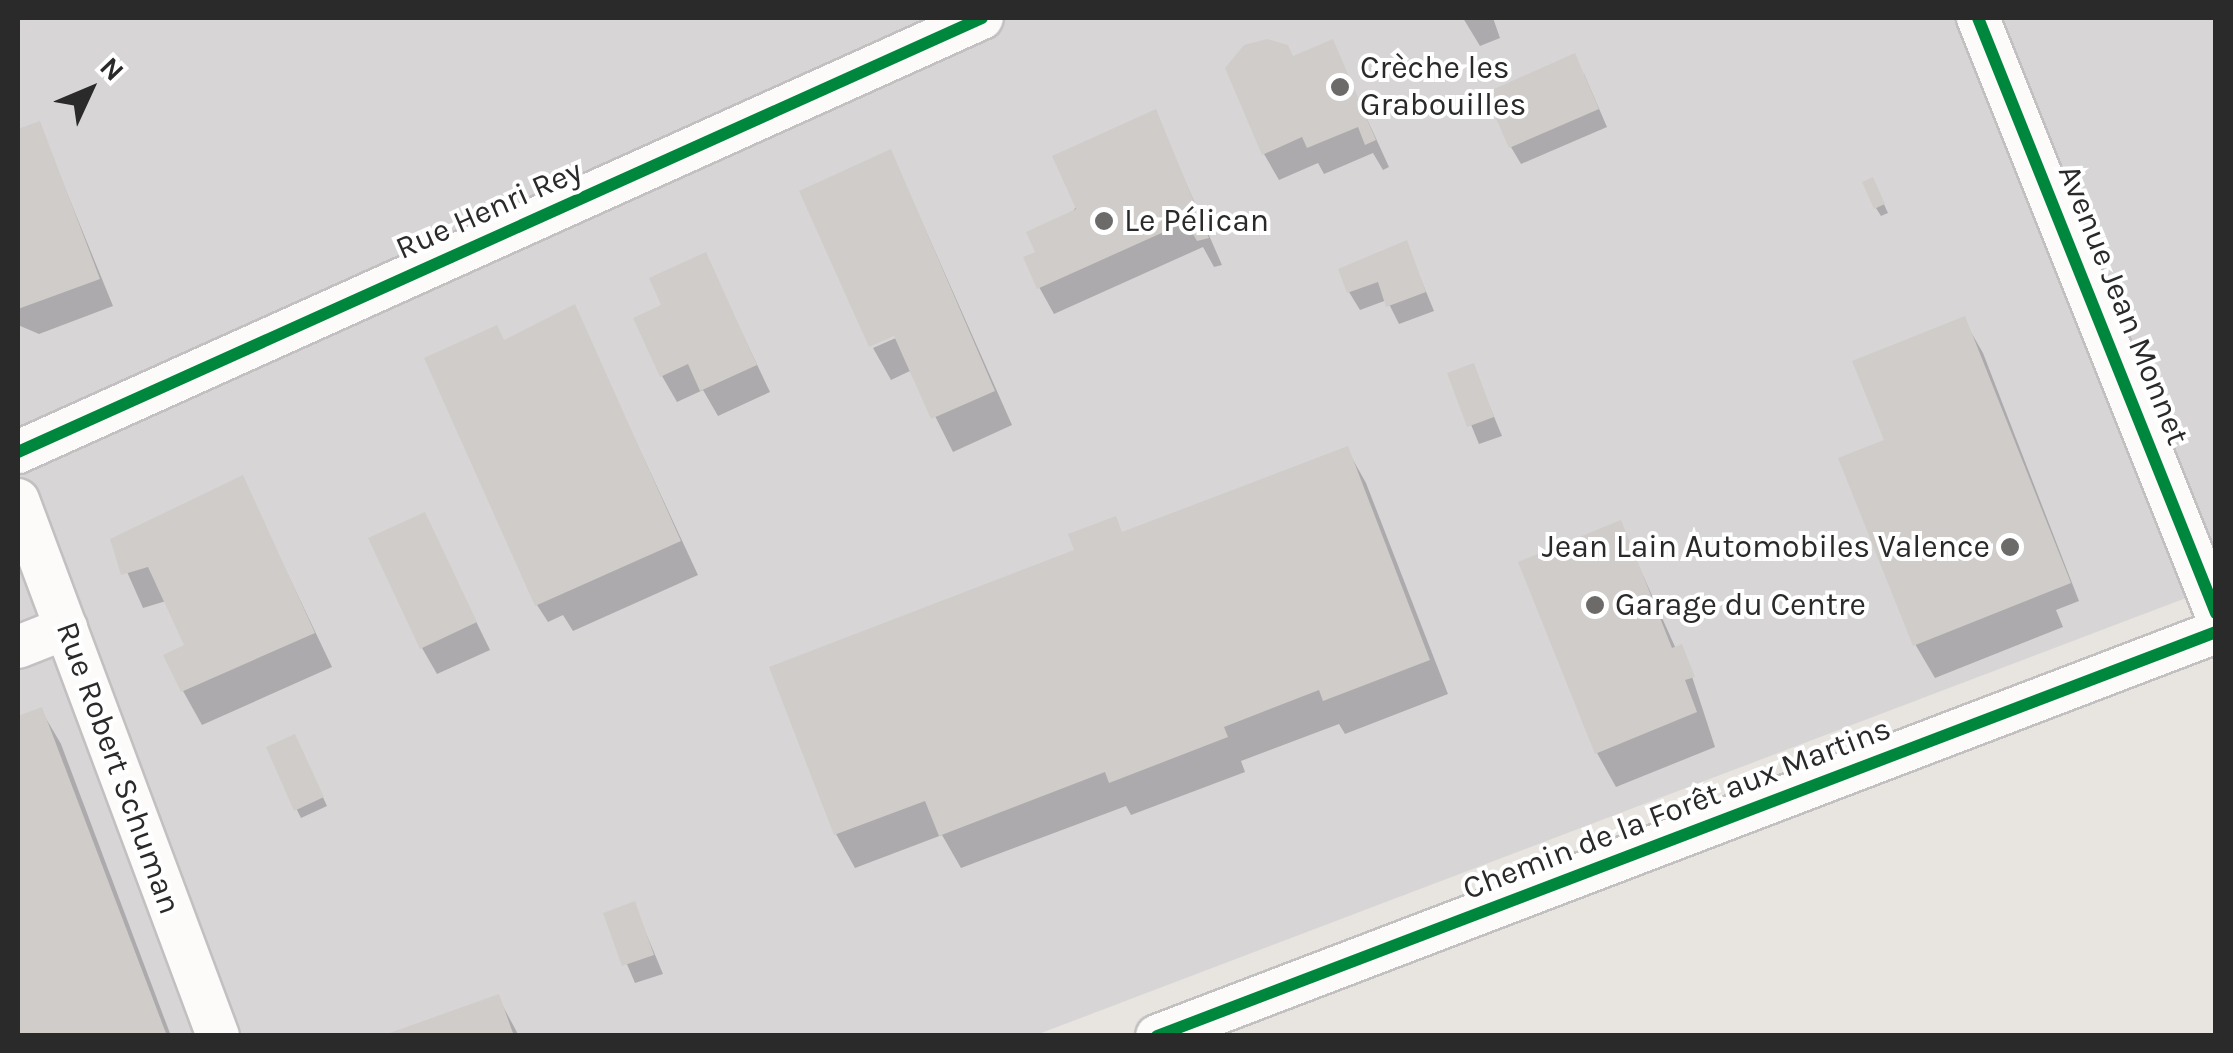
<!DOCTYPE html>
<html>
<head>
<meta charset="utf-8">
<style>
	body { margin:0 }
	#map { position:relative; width:2233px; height:1053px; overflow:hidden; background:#e8e4e0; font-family:Karla,sans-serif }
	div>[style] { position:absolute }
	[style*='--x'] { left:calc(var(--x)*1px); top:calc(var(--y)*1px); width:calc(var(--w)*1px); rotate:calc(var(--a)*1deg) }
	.industrial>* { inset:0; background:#d8d5d7 }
	.shadow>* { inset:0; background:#0003 }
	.building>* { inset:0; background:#cfccc9 }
	.roads { filter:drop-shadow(2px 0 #c2c0c1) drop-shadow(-2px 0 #c2c0c1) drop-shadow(0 2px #c2c0c1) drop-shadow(0 -2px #c2c0c1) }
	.minor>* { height:42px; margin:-21px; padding:0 21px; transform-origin:21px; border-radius:21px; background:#fcfbfa }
	.cycleway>* { height:12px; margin:-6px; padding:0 6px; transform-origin:6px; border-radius:6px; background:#00873e }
	.dots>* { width:28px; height:28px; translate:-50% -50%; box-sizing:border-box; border:5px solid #fff; border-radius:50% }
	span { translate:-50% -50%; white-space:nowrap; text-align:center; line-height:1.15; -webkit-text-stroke:8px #fff; paint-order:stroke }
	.poi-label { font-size:32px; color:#2a2a2a }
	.left { translate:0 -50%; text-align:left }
	.right { translate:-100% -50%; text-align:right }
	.street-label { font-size:32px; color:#2a2a2a }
	.frame { position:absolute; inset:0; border:20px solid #2a2a2a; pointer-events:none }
	.north { position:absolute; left:40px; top:40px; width:100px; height:100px; -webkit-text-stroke:8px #fff; paint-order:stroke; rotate:46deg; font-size:28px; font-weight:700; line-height:40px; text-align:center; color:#2a2a2a }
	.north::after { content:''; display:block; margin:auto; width:35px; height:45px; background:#2a2a2a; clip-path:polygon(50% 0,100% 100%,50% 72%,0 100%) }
</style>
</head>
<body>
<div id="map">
	<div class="industrial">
		<i style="clip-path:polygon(18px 18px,2215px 18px,2215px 587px,1036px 1035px,18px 1035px)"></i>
	</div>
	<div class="shadow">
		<i style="clip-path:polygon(1463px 18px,1493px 18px,1500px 38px,1480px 46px)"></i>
		<i style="clip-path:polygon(1332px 42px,1389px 167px,1383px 170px,1373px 153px,1324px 174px,1318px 163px,1279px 180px,1264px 154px,1301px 74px)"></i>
		<i style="clip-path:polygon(1584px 74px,1607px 127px,1521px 164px,1511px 147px)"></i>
		<i style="clip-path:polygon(1155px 112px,1222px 265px,1214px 267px,1203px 247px,1054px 314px,1039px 287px,1038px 253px)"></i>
		<i style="clip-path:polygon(39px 124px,113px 306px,39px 334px,18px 325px,18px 132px)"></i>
		<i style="clip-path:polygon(899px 170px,1012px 425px,953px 452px,912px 370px,891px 380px,873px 348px,907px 333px)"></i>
		<i style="clip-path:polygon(1877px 189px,1888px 213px,1881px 216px,1876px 208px)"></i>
		<i style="clip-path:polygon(1406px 243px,1434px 311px,1399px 324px,1387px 300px,1360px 310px,1349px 292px)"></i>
		<i style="clip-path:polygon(705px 255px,770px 392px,718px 416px,703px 390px,677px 402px,662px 376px,665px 306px)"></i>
		<i style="clip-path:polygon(574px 308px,698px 575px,573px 631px,563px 615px,548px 622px,537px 605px)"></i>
		<i style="clip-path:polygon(1964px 320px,1983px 353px,2079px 601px,2056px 610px,2063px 627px,1935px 678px,1915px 644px)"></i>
		<i style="clip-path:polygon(1473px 366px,1502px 436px,1479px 444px,1450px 374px)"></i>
		<i style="clip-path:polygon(1347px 449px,1366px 483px,1448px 694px,1345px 734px,1339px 724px,1241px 761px,1245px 772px,1131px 815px,1126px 806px,961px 868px,942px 835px,855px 868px,836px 834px,1123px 535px)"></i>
		<i style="clip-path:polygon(242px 478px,332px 667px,202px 725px,183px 691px,187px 647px,166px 601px,143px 608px,113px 540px)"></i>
		<i style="clip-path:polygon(424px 515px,490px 650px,437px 674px,422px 648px)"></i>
		<i style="clip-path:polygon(1620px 524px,1676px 649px,1685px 655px,1715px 747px,1616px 787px,1597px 753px)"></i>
		<i style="clip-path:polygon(41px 710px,61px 744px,171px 1036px,18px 1036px,18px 719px)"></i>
		<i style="clip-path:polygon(299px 745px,327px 806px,301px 818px,297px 810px)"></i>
		<i style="clip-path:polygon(634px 904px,663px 974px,635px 983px,606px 915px)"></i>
		<i style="clip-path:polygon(498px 997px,519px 1036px,389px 1036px)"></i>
	</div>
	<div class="building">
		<i style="clip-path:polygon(1267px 39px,1288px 45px,1293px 56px,1333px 39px,1376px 140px,1365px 145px,1358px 127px,1307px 148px,1302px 137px,1262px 155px,1225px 68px,1244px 45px)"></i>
		<i style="clip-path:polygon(1575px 53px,1599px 109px,1509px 148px,1485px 93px)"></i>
		<i style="clip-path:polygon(1156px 109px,1209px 238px,1197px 241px,1186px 222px,1037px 289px,1023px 257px,1035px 252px,1026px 232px,1076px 209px,1052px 156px)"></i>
		<i style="clip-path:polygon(40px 121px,100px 279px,18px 309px,18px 129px)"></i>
		<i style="clip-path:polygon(891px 149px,995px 391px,931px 419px,894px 336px,869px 347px,799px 191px)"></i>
		<i style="clip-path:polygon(1873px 177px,1885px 204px,1874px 209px,1862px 182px)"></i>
		<i style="clip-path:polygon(1407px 240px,1426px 292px,1386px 307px,1378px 282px,1347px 293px,1338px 269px)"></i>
		<i style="clip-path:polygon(706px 252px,757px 365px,700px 391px,688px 364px,660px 377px,633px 318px,661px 305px,649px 278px)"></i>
		<i style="clip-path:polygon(575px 304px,681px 541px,535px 606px,424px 358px,497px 325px,504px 340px)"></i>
		<i style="clip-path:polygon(1965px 316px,2071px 583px,1913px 646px,1838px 458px,1884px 440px,1852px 361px)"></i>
		<i style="clip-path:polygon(1474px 363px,1494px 417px,1467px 427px,1447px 373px)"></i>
		<i style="clip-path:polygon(1348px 446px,1430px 660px,1323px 701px,1319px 690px,1224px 727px,1228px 737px,1109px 783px,1105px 772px,939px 836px,925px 801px,834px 835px,769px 667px,1074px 550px,1068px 534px,1116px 516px,1122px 532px)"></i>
		<i style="clip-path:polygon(243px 475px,315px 633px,181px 692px,163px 655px,184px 645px,148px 567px,121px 575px,110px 539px)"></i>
		<i style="clip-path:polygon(425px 512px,477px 622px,420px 649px,368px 538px)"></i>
		<i style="clip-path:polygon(1621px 520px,1672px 648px,1682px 644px,1695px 677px,1685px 680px,1697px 712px,1595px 754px,1518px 562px)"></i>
		<i style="clip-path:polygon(42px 707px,167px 1036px,18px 1036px,18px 716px)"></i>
		<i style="clip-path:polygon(295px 734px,324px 797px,294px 811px,266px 747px)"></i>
		<i style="clip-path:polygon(635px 901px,654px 955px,622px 966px,603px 913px)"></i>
		<i style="clip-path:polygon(499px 994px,514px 1036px,384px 1036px,384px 1035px)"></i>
	</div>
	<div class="roads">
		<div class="minor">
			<i style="--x:1978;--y:18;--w:641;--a:68.2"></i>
			<i style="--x:18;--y:452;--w:1057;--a:-24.24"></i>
			<i style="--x:18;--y:500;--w:572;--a:69.54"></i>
			<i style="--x:18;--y:647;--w:52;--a:-21.6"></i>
			<i style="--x:1157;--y:1036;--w:1133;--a:-20.88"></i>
		</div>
	</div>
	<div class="cycleway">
		<i style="--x:1978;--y:18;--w:641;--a:68.2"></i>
		<i style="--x:18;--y:452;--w:1057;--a:-24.24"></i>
		<i style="--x:1157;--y:1036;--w:1133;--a:-20.88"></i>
	</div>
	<div class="dots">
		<i style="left:1340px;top:87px;background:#6c6b6a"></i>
		<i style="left:1104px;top:221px;background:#6c6b6a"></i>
		<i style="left:2010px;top:547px;background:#6c6b6a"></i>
		<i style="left:1595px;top:605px;background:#6c6b6a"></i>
	</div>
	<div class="poi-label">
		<span class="left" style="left:1360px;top:87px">Crèche les<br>Grabouilles</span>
		<span class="left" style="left:1124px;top:221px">Le Pélican</span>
		<span class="right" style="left:1990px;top:547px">Jean Lain Automobiles Valence</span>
		<span class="left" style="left:1615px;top:605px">Garage du Centre</span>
	</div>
	<div class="street-label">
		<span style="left:489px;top:210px;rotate:-24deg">Rue Henri Rey</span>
		<span style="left:2123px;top:305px;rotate:68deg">Avenue Jean Monnet</span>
		<span style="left:118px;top:768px;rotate:70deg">Rue Robert Schuman</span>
		<span style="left:1677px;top:809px;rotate:-21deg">Chemin de la Forêt aux Martins</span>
	</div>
	<div class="frame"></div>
	<div class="north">N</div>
</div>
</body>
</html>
